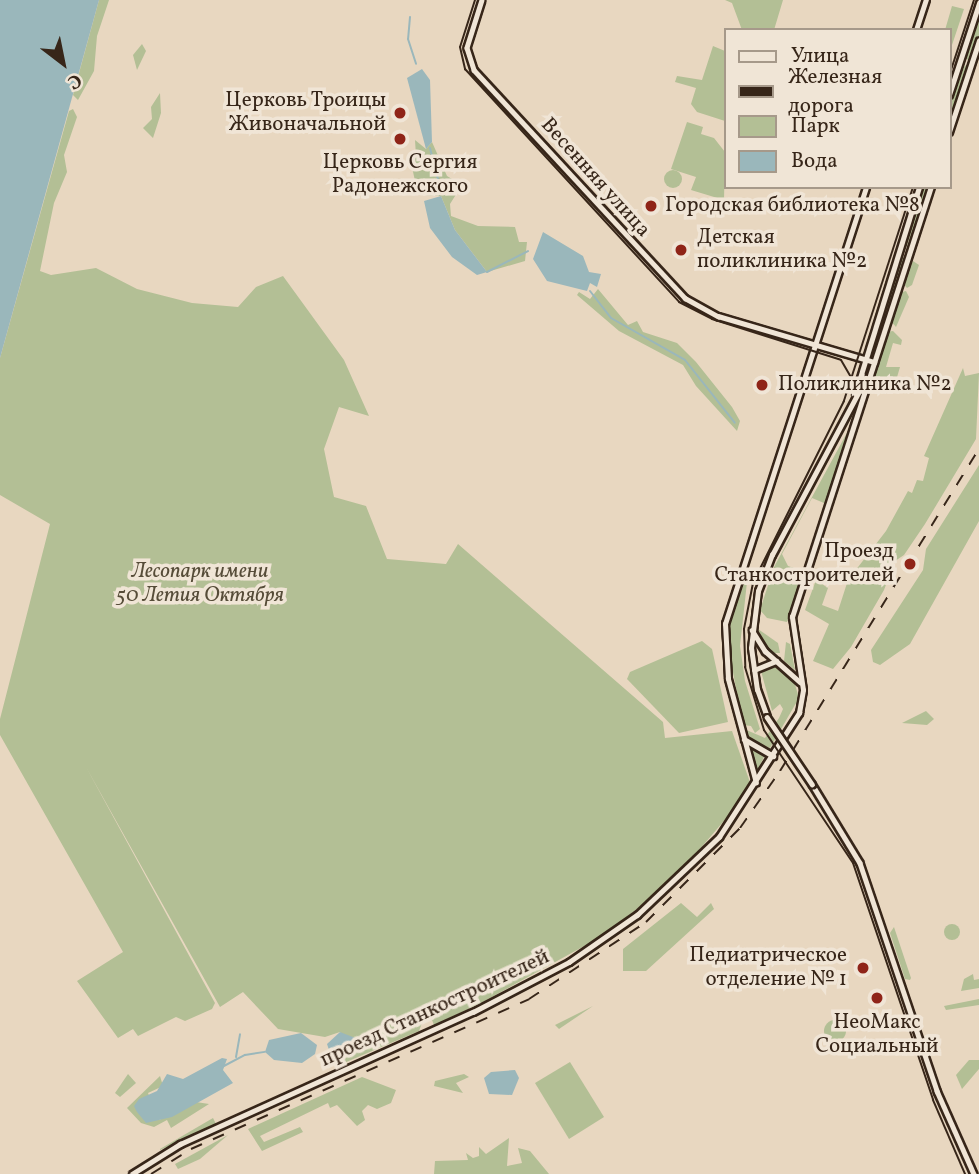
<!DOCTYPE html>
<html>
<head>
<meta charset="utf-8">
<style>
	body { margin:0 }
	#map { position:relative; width:979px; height:1174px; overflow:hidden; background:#e8d7c0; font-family:Vollkorn,serif }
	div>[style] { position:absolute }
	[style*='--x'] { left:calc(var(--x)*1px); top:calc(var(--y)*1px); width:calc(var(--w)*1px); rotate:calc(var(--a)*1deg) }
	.green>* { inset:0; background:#b3bf95 }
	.round { border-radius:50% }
	.water>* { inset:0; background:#9ab7bb }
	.stream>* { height:2px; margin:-1px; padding:0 1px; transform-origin:1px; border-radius:1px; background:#9ab7bb }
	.roads { filter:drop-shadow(2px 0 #372619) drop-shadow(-2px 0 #372619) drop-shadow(0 2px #372619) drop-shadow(0 -2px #372619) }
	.secondary>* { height:4.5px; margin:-2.25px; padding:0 2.25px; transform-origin:2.25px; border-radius:2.25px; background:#f0e5d6 }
	.tram>* { height:2px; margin:-1px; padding:0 1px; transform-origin:1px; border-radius:1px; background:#372619 }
	.rail>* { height:2px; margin-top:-1px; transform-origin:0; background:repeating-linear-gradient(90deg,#372619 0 12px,transparent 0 24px) }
	.bridges { filter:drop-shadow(2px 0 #372619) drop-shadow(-2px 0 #372619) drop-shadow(0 2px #372619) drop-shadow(0 -2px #372619) }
	.secondary-bridge>* { height:4.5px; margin:-2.25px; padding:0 2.25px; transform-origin:2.25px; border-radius:2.25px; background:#f0e5d6 }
	.dots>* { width:19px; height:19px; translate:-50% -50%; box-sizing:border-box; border:4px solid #f0e5d6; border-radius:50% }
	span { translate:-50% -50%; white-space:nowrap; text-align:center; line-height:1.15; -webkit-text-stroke:7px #f0e5d6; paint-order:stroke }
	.poi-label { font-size:21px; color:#372619 }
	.right { translate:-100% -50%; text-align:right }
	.left { translate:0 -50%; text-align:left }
	.street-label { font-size:21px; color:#372619 }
	.park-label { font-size:21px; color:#564c38; font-style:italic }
	.legend { position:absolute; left:724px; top:28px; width:228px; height:161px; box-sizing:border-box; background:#f0e5d6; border:2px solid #a6998a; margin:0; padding:9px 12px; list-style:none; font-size:21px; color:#372619 }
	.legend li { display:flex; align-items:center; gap:14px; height:35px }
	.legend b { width:35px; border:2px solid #a6998a }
	.north { position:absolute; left:28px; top:28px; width:70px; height:70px; -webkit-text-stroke:5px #f0e5d6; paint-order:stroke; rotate:148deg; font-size:19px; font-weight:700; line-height:28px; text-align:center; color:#372619 }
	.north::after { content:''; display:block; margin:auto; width:24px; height:32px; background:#372619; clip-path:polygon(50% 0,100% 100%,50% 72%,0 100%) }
</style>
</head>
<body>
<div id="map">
	<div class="green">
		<i style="clip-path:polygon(99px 0,109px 0,97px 36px,94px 71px,78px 100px,73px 95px)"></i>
		<i style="clip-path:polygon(725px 0,783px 0,774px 30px,742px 30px,732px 3px)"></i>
		<i style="clip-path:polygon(952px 6px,964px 9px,949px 54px,949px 30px,945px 30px)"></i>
		<i style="clip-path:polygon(979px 14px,979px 36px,969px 61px,965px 57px)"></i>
		<i style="clip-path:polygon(142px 44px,146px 51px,137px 70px,133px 55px)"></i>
		<i style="clip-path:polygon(713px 46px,725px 51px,725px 121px,697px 112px,691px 104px,696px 88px,675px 82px,677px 76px,702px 80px)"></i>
		<i style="clip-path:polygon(965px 65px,968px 69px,949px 125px,949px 105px)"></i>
		<i style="clip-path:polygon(160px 93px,161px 113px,153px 138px,143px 128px,152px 119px,151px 107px)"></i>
		<i style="clip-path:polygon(73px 109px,77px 117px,64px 155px,67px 172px,54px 203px,40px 271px,51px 275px,96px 268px,137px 289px,192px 303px,238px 307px,256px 287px,283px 276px,344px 360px,369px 416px,339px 407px,324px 449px,334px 497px,366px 506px,387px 559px,446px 564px,458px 544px,663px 722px,665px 738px,732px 731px,752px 788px,676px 877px,606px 934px,479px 1004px,434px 1025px,432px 1020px,422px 1023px,419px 1031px,344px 1063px,336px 1051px,354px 1047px,340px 1032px,325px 1037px,278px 1029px,243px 992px,220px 1007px,86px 767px,215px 1003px,212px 1009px,185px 1021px,176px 1017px,138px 1036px,133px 1029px,118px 1038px,77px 981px,123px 952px,0 735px,0 719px,50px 524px,0 495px,0 358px,69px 111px)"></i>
		<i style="clip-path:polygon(687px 122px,703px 127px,701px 134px,714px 138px,725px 152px,724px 200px,691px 190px,696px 177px,671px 169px)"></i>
		<i style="clip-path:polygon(415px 140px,426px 149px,432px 142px,447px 176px,462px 185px,450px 204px,451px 216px,478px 226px,515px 227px,519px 242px,527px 242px,525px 261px,487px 272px,455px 230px,441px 196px,403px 194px,417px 190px,410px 158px,416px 156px)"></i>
		<i class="round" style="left:664px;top:170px;width:18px;height:18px"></i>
		<i style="clip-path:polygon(923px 187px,929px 187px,906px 248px,904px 246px)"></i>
		<i style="clip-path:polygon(906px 257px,874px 357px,871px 357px,901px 258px)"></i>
		<i style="clip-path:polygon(913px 261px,919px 265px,912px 285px,907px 288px,902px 282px)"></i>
		<i style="clip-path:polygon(598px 289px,628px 325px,637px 321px,643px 332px,677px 343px,696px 362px,732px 407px,740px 421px,737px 431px,696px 386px,683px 365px,619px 331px,577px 295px,579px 292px,590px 299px)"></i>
		<i style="clip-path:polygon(906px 291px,909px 297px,896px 327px,890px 320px,898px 293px)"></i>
		<i style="clip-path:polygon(893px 331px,902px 340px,901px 345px,893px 343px,886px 367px,900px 367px,893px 391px,869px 386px,886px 332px)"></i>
		<i style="clip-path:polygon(963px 368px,965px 376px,979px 373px,976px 439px,925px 524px,904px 555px,895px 561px,884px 590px,851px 647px,833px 669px,813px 661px,829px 624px,805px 610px,816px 580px,828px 588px,822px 605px,838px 611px,848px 580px,886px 531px,908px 491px,912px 493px,917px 480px,923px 481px,929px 458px,924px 456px)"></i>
		<i style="clip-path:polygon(849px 429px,818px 528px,824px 503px,812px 498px,782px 554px,788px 566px,803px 571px,787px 622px,767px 618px,760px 610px,774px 567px)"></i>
		<i style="clip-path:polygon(979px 465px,979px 521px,910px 644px,880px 665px,873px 662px,871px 650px,923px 570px,926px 549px)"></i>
		<i style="clip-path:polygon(748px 573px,740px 646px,745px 681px,760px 729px,755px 733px,751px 726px,743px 725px,728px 646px,730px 621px)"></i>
		<i style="clip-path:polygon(758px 629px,778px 643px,780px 653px,769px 653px)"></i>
		<i style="clip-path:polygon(702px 641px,712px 649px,728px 722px,679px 733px,627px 679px,630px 672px)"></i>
		<i style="clip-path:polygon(786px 642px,790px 644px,795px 670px,784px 661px)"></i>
		<i style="clip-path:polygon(774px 665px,794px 681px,799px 698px,770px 748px,749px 738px,744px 729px,765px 738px,779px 718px,783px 709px,780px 704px,772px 711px,761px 671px)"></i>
		<i style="clip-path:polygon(926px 711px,934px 719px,927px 725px,902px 723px)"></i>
		<i style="clip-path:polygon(748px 745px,766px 753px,757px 771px,753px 768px)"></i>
		<i style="clip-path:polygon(681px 903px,697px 917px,711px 903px,714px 909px,646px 971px,623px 971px,623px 949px)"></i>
		<i class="round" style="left:944px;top:924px;width:16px;height:16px"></i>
		<i style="clip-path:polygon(894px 927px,911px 978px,910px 980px,905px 979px,890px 933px)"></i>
		<i style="clip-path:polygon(973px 974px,974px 980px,979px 979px,979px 988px,961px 991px,964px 979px)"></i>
		<i style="clip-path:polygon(979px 999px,979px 1005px,946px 1010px,944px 1006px)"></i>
		<i style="clip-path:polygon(593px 1006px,559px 1029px,555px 1025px)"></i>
		<i class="round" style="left:824px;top:1020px;width:22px;height:22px"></i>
		<i style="clip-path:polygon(969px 1060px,979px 1060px,979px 1069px,962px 1089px,956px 1075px)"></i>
		<i style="clip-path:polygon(570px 1062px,604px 1117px,569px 1139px,535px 1083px)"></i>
		<i style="clip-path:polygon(128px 1074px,136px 1083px,120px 1097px,115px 1093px)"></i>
		<i style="clip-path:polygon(464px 1074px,469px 1077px,456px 1083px,463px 1093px,434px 1086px,435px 1081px)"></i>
		<i style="clip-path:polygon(160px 1076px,163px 1086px,148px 1093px,159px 1120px,196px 1102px,209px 1104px,171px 1128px,167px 1120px,154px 1127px,141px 1123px,127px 1108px)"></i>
		<i style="clip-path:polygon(362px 1077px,396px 1090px,391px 1103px,377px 1109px,368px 1105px,362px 1111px,365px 1120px,357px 1126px,337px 1105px,330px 1108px,328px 1103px,260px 1136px,264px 1142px,300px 1127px,303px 1132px,262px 1151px,248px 1129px)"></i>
		<i style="clip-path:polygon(213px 1118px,216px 1124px,160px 1150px,160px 1149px)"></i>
		<i style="clip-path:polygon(228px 1135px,200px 1159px,178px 1169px,175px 1164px)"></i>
		<i style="clip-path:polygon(509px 1138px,507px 1166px,522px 1163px,518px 1148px,530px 1151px,549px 1174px,434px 1174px,435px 1161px,468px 1160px,466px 1153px,473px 1158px,479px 1156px,479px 1147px,486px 1154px)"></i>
	</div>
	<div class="water">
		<i style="clip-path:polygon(0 0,99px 0,0 358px)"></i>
		<i style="clip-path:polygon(422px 69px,430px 80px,432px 142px,426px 149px,407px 78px)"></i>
		<i style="clip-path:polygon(441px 196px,455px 230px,487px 272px,477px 275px,452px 257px,430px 228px,424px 201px)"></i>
		<i style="clip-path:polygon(543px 232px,583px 256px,589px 272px,601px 274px,597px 287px,590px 283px,587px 291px,547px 281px,533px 259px)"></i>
		<i style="clip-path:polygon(340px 1032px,358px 1039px,361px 1044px,329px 1050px,327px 1044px)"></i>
		<i style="clip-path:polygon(301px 1033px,317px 1045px,315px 1054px,302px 1063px,274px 1060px,265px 1052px,269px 1040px)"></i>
		<i style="clip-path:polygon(222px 1058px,227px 1059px,223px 1070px,233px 1083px,172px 1117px,146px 1123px,137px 1112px,134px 1106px,139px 1099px,157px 1091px,167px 1074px,183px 1079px)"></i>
		<i style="clip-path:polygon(515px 1070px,519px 1078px,512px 1095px,489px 1094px,484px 1078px,491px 1072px)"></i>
	</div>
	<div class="stream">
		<i style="--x:410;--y:17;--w:22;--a:95"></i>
		<i style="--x:408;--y:39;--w:26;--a:72"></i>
		<i style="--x:430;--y:148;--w:44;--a:75.7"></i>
		<i style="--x:487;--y:272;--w:46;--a:-27.1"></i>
		<i style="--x:590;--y:291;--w:34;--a:52"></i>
		<i style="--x:611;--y:318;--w:85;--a:29.6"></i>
		<i style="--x:685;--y:360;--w:80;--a:51.6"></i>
		<i style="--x:236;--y:1057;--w:23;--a:-80"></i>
		<i style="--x:222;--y:1067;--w:26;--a:-28"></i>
		<i style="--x:245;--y:1055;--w:20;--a:-9"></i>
	</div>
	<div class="roads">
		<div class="secondary">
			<i style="--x:482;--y:0;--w:50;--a:107.4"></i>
			<i style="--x:467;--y:48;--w:23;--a:72"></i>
			<i style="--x:474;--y:70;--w:311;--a:47.2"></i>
			<i style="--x:685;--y:298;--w:38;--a:29"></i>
			<i style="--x:718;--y:316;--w:163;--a:16.4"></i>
			<i style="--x:916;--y:30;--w:32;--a:-72"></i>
			<i style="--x:949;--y:95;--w:97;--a:-71.9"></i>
			<i style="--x:949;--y:132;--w:96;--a:-71.8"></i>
			<i style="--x:855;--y:394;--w:217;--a:-72.8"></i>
			<i style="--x:752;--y:630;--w:25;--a:58"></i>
			<i style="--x:765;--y:651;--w:47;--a:41.5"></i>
			<i style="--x:754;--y:670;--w:24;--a:-22"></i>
			<i style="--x:767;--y:717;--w:29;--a:-110"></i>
			<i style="--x:757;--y:690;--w:42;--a:-98.1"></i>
			<i style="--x:751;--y:648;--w:57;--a:-83"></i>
			<i style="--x:758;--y:591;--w:39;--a:-69"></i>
			<i style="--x:772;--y:555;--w:200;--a:-62"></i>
			<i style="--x:744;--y:739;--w:34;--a:30"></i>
			<i style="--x:756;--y:783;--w:108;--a:-105.1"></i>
			<i style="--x:728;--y:679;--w:55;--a:-93.1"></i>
			<i style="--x:725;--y:624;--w:459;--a:-72.1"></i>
			<i style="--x:812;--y:784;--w:92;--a:58.7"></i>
			<i style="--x:860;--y:863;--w:241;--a:71.3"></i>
			<i style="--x:937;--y:1091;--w:91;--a:66"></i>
			<i style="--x:132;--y:1174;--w:57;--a:-32"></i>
			<i style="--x:180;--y:1144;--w:321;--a:-24.3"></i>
			<i style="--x:473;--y:1012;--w:108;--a:-27.5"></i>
			<i style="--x:569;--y:962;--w:83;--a:-34.7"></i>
			<i style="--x:637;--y:915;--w:113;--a:-43.6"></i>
			<i style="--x:719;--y:837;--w:148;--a:-57.2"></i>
			<i style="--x:799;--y:713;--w:23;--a:-80"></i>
			<i style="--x:803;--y:690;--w:74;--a:-98.6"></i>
			<i style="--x:792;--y:617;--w:452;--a:-72.1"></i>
		</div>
	</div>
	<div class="tram">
		<i style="--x:475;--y:0;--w:49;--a:107.7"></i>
		<i style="--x:460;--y:47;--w:23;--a:77"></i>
		<i style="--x:465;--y:69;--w:316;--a:47.4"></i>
		<i style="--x:679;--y:302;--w:37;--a:27"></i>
		<i style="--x:712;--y:319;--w:135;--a:17.6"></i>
		<i style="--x:841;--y:360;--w:20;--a:60"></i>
		<i style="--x:949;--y:76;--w:80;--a:-71.8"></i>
		<i style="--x:913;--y:187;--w:225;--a:107.9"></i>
		<i style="--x:844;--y:401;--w:203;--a:116.6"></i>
		<i style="--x:753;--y:583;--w:47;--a:101.1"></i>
		<i style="--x:744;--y:629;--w:38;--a:88"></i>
		<i style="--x:745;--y:667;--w:66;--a:73.2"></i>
		<i style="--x:764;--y:730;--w:160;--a:56.2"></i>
		<i style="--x:853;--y:863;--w:250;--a:71.3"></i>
		<i style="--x:933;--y:1100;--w:81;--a:66.6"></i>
	</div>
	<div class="rail">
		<i style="--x:151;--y:1174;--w:47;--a:-32"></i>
		<i style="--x:191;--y:1149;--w:370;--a:-23.9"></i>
		<i style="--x:529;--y:999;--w:140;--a:-33.3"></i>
		<i style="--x:646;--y:922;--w:133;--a:-45"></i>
		<i style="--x:740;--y:828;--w:70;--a:-54.9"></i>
		<i style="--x:780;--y:771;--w:379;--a:-58.3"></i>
	</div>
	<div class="bridges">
		<div class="secondary-bridge">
			<i style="--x:767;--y:717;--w:81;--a:56.1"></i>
		</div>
	</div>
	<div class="dots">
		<i style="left:400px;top:113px;background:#8f2418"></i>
		<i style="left:400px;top:139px;background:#8f2418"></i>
		<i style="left:651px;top:206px;background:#8f2418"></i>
		<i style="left:681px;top:250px;background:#8f2418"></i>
		<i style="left:762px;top:385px;background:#8f2418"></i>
		<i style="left:910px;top:564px;background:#8f2418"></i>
		<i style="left:863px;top:968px;background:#8f2418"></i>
		<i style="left:877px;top:998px;background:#8f2418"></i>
	</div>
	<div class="poi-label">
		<span class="right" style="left:386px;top:113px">Церковь Троицы<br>Живоначальной</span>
		<span style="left:400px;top:175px">Церковь Сергия<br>Радонежского</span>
		<span class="left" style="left:665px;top:206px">Городская библиотека №8</span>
		<span class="left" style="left:697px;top:250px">Детская<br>поликлиника №2</span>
		<span class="left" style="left:778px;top:385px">Поликлиника №2</span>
		<span class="right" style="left:894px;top:564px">Проезд<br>Станкостроителей</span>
		<span class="right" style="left:847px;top:968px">Педиатрическое<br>отделение № 1</span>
		<span style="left:877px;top:1035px">НеоМакс<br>Социальный</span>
	</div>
	<div class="street-label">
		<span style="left:595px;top:178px;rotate:48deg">Весенняя улица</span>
		<span style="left:435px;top:1009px;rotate:-25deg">проезд Станкостроителей</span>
	</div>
	<div class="park-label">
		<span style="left:200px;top:584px">Лесопарк имени<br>50 Летия Октября</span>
	</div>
	<ul class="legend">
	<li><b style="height:9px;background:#f0e5d6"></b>Улица</li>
	<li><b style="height:9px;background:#372619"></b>Железная дорога</li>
	<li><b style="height:19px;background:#b3bf95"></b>Парк</li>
	<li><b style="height:19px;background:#9ab7bb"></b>Вода</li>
	</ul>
	<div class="north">С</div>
</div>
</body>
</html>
